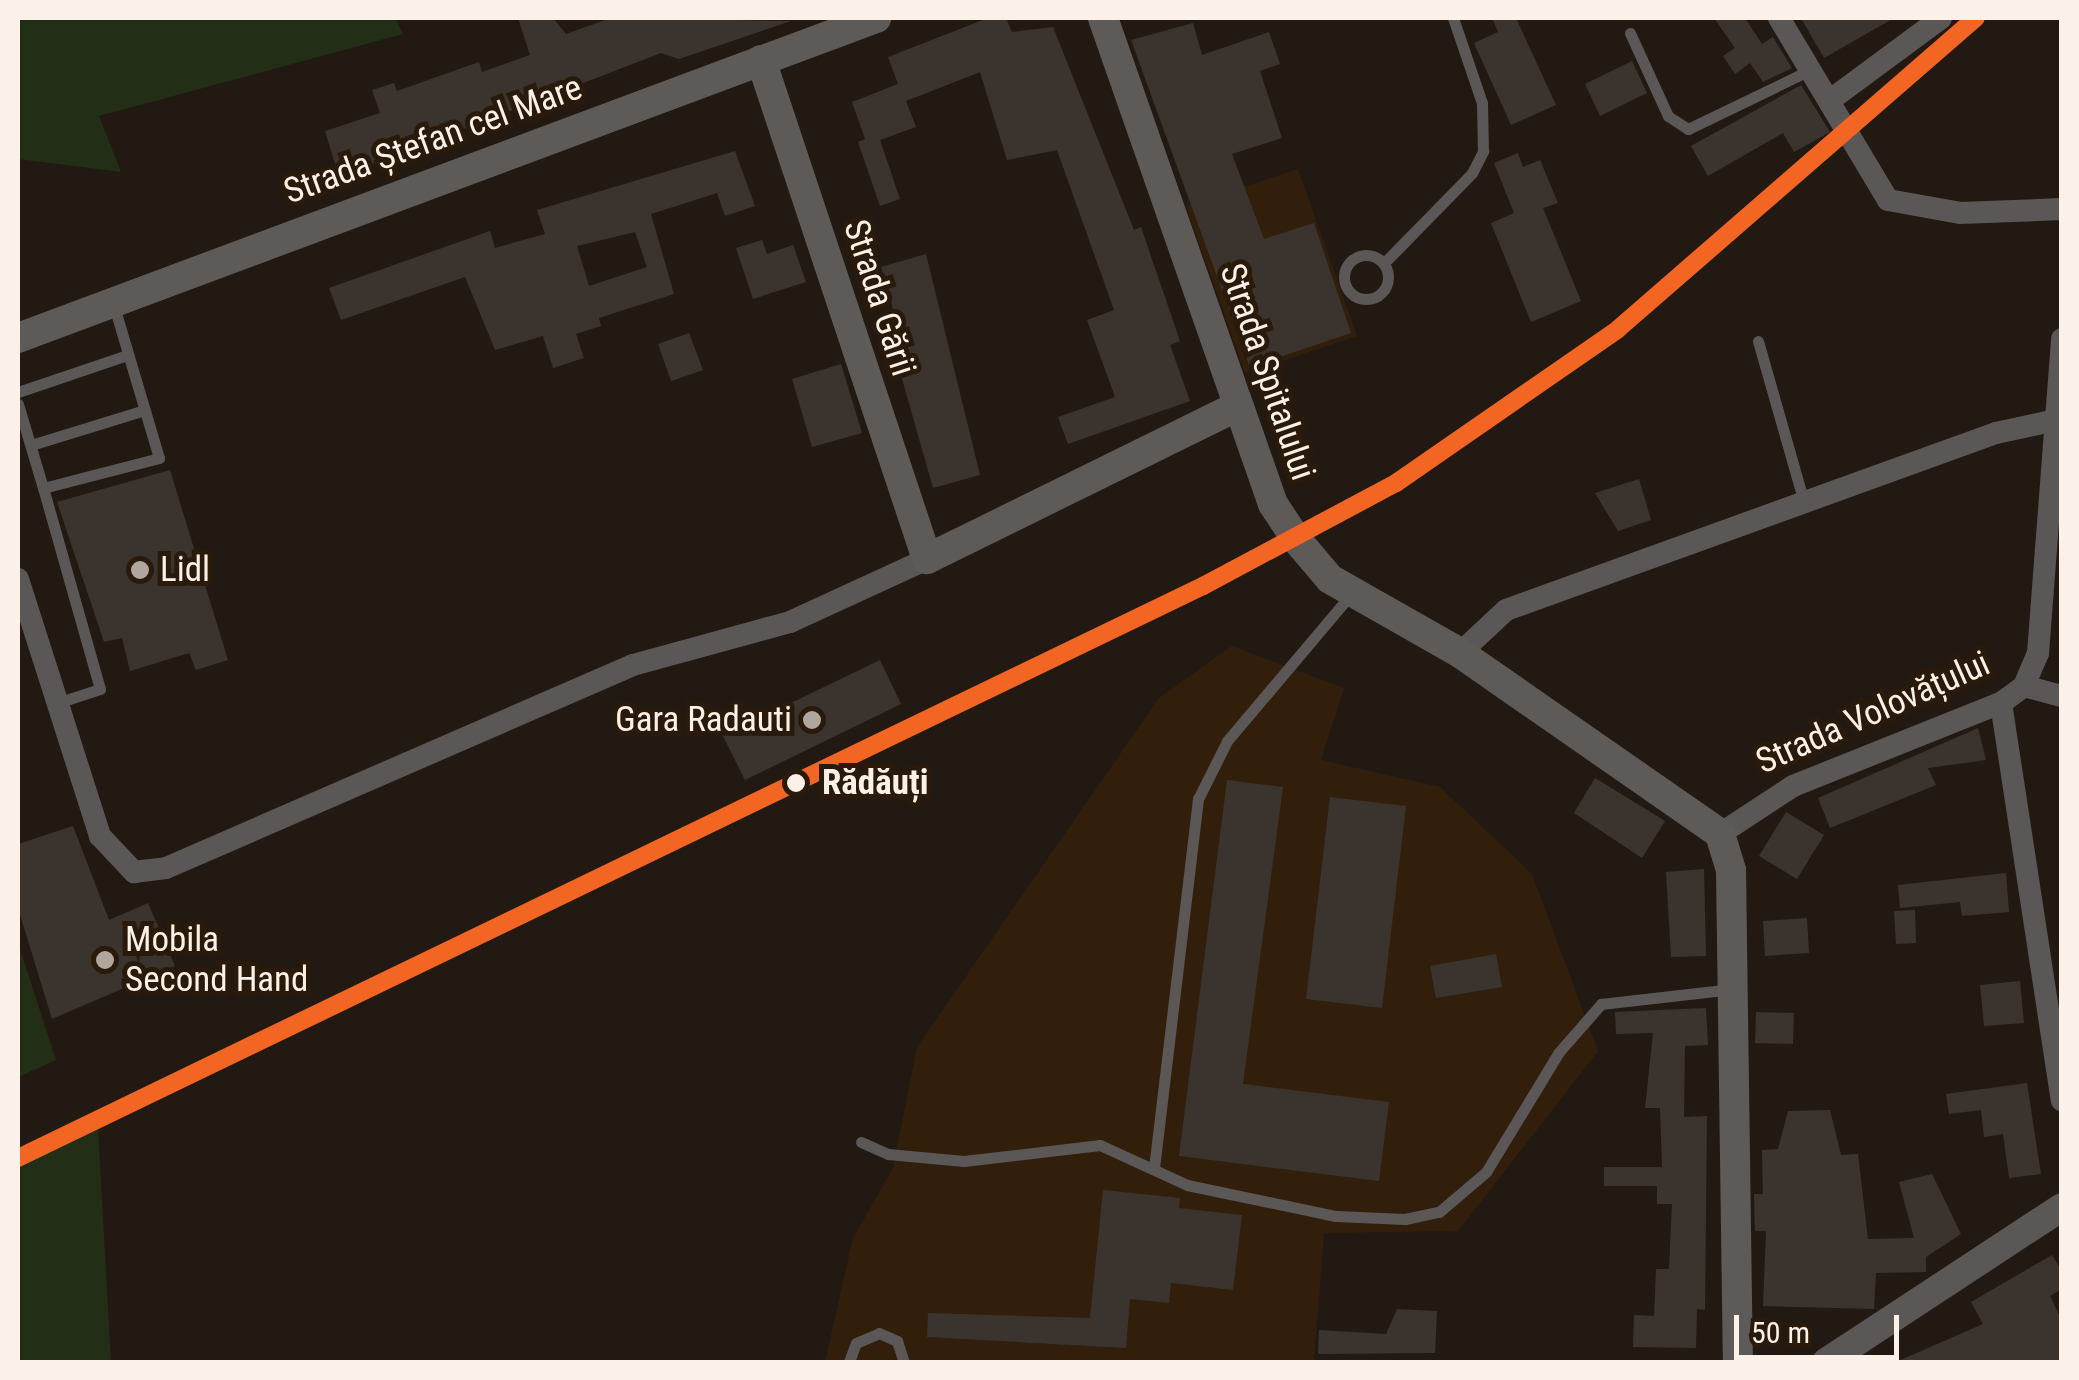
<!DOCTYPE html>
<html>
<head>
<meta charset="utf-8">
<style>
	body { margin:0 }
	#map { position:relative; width:2079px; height:1380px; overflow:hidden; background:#221a12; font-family:"Roboto Condensed",sans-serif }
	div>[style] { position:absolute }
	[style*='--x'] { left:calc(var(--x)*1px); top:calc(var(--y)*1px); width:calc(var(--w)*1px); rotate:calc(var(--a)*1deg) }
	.built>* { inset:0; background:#311f0c }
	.green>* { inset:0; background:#222e16 }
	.building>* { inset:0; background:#3b342e }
	.service>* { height:11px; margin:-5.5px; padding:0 5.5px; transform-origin:5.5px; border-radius:5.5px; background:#5c5757 }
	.service>.ring { margin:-5.5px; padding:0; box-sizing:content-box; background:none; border:11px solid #5c5757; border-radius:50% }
	.minor>* { height:22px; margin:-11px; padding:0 11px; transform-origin:11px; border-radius:11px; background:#5c5757 }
	.tertiary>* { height:28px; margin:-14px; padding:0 14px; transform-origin:14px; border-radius:14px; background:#5c5757 }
	.secondary>* { height:30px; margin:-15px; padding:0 15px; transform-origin:15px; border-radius:15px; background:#5e5a58 }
	.rail-1>* { height:18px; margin:-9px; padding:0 9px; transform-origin:9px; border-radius:9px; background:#f26522 }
	.dots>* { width:28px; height:28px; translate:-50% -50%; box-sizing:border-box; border:5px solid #291a0b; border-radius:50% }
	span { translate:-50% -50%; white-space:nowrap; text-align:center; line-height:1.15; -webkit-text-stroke:10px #291a0b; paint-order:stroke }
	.street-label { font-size:35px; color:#fcf1e8 }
	.poi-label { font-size:35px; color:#fcf1e8 }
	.left { translate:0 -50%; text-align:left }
	.right { translate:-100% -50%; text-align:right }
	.stop-label { font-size:35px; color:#fcf1e8; font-weight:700 }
	.frame { position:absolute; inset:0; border:20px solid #fcf1e8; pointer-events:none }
	.scale { position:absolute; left:1734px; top:1315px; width:165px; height:45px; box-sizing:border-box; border:5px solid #fcf1e8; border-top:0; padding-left:12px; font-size:30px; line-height:35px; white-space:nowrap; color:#fcf1e8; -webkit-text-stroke:8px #291a0b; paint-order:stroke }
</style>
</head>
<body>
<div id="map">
	<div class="built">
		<i style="clip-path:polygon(1298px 169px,1357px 336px,1245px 373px,1186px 206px)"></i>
		<i style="clip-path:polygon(1232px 646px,1344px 688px,1321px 760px,1440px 787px,1532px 874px,1598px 1051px,1458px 1231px,1324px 1233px,1314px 1361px,1346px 1362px,825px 1362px,853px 1238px,893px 1168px,917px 1047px,1159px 698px)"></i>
	</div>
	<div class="green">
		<i style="clip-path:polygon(18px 18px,395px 18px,403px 34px,99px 116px,121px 172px,18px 159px)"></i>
		<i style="clip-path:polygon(18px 943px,56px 1060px,18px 1077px)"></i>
		<i style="clip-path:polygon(98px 1129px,111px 1362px,18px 1362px,18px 1164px)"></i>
	</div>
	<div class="building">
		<i style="clip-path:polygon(518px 18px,553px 18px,566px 34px,611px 18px,791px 21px,679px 59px,661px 53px,339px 177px,325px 131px,380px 113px,372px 90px,394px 83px,397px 91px,479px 62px,482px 72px,530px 55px)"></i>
		<i style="clip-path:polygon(988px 18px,1006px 18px,1012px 32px,1053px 27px,1134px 230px,1141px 227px,1180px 341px,1170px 345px,1190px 401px,1068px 444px,1058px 417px,1115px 397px,1087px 320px,1114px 310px,1057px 150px,1007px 160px,980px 72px,906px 101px,916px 127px,880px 140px,900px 199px,880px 206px,858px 142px,865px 139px,852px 102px,898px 84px,888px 57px)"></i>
		<i style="clip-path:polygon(1492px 18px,1516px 18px,1556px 105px,1511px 125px,1474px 43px,1498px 32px)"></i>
		<i style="clip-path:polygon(1714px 18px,1745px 18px,1762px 44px,1773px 37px,1792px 68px,1763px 82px,1750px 63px,1735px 74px,1723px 56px,1735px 48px)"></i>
		<i style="clip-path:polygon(1801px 18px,1894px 18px,1824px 58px)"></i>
		<i style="clip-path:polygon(1193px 23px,1202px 55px,1269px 32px,1280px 64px,1260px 71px,1282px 138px,1232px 154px,1264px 239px,1314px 223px,1351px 333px,1250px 367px,1131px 40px)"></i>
		<i style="clip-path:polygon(1632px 61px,1647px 93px,1600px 116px,1585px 84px)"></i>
		<i style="clip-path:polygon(1801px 85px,1830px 132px,1794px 152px,1783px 133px,1708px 176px,1691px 146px)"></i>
		<i style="clip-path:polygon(evenodd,735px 151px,755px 206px,725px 216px,717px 193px,651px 214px,674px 294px,599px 318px,601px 326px,576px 334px,584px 358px,553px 368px,543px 336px,495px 350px,465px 277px,341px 320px,329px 288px,490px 231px,495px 248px,545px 234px,537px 210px,735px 151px,635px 232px,647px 267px,589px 286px,577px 246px,635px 232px)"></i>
		<i style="clip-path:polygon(1518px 153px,1523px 167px,1540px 160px,1558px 203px,1543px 208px,1581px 301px,1531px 322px,1491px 223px,1514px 213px,1494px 163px)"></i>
		<i style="clip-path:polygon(762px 240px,767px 254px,793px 245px,806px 282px,753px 299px,736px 248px)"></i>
		<i style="clip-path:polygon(926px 254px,980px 475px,933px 488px,893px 347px,903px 344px,881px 267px)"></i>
		<i style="clip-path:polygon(689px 333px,703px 370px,671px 381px,658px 344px)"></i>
		<i style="clip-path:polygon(841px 364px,862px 433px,812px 447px,792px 379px)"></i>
		<i style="clip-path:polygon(170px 470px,228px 660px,196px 670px,189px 653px,130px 671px,122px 638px,104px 642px,57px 502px)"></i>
		<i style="clip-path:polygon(1639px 479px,1651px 520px,1618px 531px,1595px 493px)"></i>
		<i style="clip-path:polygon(880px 660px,901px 704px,745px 780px,723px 736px)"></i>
		<i style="clip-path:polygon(1978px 728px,1986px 760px,1928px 768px,1936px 785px,1830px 828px,1818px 798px)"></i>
		<i style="clip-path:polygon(1595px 778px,1665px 821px,1642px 858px,1574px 813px)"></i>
		<i style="clip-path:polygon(1227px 780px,1283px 787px,1243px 1084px,1389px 1102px,1379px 1181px,1179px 1156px)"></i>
		<i style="clip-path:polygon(1330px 797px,1406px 806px,1382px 1008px,1306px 999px)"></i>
		<i style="clip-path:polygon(1786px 812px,1824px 835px,1797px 879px,1759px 856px)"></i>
		<i style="clip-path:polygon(73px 826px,109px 920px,148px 903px,175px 966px,52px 1019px,18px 908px,18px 844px)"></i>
		<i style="clip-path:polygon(1704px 869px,1706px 956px,1671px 957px,1666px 872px)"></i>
		<i style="clip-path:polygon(2006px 873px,2009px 912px,1962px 916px,1960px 902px,1900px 908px,1898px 885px)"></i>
		<i style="clip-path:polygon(1915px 910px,1916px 943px,1896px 944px,1894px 911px)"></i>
		<i style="clip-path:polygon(1807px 918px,1809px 953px,1765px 956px,1763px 921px)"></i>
		<i style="clip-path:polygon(1496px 954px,1502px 987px,1436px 998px,1430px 966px)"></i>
		<i style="clip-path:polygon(2020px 981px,2024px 1023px,1984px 1026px,1980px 985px)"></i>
		<i style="clip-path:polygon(1706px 1008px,1708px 1045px,1685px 1046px,1684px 1117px,1707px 1116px,1705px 1310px,1697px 1309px,1696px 1348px,1633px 1347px,1634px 1315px,1654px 1316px,1656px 1269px,1669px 1269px,1672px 1204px,1657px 1204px,1657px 1186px,1604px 1186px,1604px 1167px,1662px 1167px,1660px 1108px,1645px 1108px,1653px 1033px,1616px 1034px,1615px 1012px)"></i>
		<i style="clip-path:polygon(1756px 1012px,1794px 1013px,1793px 1044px,1755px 1043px)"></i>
		<i style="clip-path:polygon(2027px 1083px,2041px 1174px,2009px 1178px,2003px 1134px,1984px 1137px,1981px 1110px,1949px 1114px,1946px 1094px)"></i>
		<i style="clip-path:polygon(1830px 1110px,1841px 1155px,1858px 1154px,1868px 1239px,1914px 1238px,1899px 1182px,1932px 1174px,1961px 1234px,1926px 1257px,1926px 1272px,1876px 1273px,1874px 1309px,1763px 1306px,1766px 1231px,1755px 1231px,1754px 1194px,1763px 1194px,1762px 1150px,1778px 1149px,1788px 1111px)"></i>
		<i style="clip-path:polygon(1103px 1190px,1180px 1198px,1179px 1208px,1242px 1215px,1233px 1290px,1171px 1283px,1169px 1303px,1130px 1299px,1126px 1348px,927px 1337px,928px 1313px,1090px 1318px)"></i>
		<i style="clip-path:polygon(2052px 1255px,2062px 1271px,2062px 1289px,2050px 1296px,2062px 1321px,2062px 1362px,1896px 1362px,1983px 1324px,1971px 1302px)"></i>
		<i style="clip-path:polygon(1397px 1309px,1437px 1311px,1435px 1353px,1318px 1354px,1319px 1330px,1386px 1334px)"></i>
	</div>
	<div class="service">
		<i style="--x:1630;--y:33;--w:91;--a:65.4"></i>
		<i style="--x:1668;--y:116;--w:24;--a:33"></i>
		<i style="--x:1688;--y:129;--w:136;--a:-25.8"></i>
		<i class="ring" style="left:1344px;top:255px;width:33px;height:33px"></i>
		<i style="--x:1384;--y:263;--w:126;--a:-45.6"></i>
		<i style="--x:1472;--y:173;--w:25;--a:-63"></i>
		<i style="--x:1483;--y:151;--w:48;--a:-91.2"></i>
		<i style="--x:1482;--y:103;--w:90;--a:-108.8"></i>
		<i style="--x:1758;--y:341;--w:167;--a:74.1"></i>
		<i style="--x:18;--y:392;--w:115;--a:-18.7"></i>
		<i style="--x:18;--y:404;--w:88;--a:73.4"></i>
		<i style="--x:31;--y:445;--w:119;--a:-17.1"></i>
		<i style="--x:57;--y:703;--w:45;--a:-18"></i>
		<i style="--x:100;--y:689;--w:209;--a:-105.8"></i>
		<i style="--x:43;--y:488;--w:120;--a:-14.5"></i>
		<i style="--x:159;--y:458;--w:159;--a:-106.5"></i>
		<i style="--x:861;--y:1142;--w:30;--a:24"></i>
		<i style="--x:888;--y:1154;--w:76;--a:5.3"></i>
		<i style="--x:964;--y:1161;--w:137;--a:-6.7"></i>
		<i style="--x:1100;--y:1145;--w:96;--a:24.7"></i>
		<i style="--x:1187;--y:1185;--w:152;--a:11.8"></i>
		<i style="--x:1336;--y:1216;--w:69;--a:2.5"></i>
		<i style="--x:1405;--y:1219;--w:35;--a:-12"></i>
		<i style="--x:1439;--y:1212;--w:62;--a:-40.4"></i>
		<i style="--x:1486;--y:1172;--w:140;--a:-58.7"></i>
		<i style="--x:1559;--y:1052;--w:64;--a:-48.8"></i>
		<i style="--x:1601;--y:1004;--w:132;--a:-6.5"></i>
		<i style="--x:1154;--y:1168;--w:372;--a:-83.2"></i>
		<i style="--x:1198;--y:799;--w:65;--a:-63.4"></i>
		<i style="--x:1227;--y:741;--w:194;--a:-49.8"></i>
		<i style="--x:849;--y:1362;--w:20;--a:-70"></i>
		<i style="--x:856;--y:1343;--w:25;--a:-23"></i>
		<i style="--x:879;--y:1333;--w:20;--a:24"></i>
		<i style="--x:897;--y:1341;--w:22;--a:72"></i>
	</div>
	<div class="minor">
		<i style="--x:1779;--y:18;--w:212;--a:59.1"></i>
		<i style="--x:1888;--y:200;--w:73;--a:10.2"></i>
		<i style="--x:1960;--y:213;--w:102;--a:-2.2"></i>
		<i style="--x:1829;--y:101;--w:139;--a:-36.5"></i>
		<i style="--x:18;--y:579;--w:270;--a:72.3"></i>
		<i style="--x:100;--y:836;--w:50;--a:46.6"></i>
		<i style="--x:134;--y:872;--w:32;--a:-7"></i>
		<i style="--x:166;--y:868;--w:509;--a:-23.49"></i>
		<i style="--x:633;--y:665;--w:163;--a:-15.3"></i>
		<i style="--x:790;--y:622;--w:151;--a:-24.7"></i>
		<i style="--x:1460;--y:653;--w:63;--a:-43.1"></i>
		<i style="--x:1506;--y:610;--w:521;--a:-19.86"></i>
		<i style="--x:1996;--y:433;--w:61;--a:-12.2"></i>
		<i style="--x:2024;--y:686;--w:39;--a:15"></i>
		<i style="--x:2001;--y:703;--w:402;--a:81.3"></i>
		<i style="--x:1720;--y:834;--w:87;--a:-33.3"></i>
		<i style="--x:1793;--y:786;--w:224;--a:-21.8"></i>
		<i style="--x:2001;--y:703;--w:29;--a:-36"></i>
		<i style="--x:2024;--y:686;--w:36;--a:-67"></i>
		<i style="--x:2038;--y:653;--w:315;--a:-85.6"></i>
	</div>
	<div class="tertiary">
		<i style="--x:1826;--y:1362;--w:282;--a:-33.3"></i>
	</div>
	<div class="secondary">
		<i style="--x:1103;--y:18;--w:515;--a:70.72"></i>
		<i style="--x:1273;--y:504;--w:42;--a:56.7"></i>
		<i style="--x:1296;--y:539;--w:52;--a:49.6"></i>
		<i style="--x:1330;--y:579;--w:150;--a:29.6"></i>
		<i style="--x:1460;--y:653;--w:317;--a:34.8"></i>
		<i style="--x:1720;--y:834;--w:38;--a:73"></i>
		<i style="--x:1731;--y:870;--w:492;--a:89.2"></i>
		<i style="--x:761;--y:60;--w:526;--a:71.6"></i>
		<i style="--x:927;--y:559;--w:347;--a:-26.2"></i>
		<i style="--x:18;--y:338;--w:916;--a:-20.45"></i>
	</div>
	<div class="rail-1">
		<i style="--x:18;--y:1158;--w:1316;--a:-25.77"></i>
		<i style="--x:1203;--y:586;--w:219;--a:-28.1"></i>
		<i style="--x:1396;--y:483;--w:270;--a:-34.7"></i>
		<i style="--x:1618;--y:329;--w:474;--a:-41"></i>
	</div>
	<div class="dots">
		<i style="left:140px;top:570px;background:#b0a69d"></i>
		<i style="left:812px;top:720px;background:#b0a69d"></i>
		<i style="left:796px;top:783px;background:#fcf1e8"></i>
		<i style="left:105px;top:960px;background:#b0a69d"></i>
	</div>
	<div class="street-label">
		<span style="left:433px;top:140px;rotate:-20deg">Strada Ștefan cel Mare</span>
		<span style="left:879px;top:298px;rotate:72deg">Strada Gării</span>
		<span style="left:1267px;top:372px;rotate:71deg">Strada Spitalului</span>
		<span style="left:1873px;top:713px;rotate:-24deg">Strada Volovățului</span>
	</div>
	<div class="poi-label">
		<span class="left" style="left:160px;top:570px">Lidl</span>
		<span class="right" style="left:792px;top:720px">Gara Radauti</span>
		<span class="left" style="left:125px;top:960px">Mobila<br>Second Hand</span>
	</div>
	<div class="stop-label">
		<span class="left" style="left:822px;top:783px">Rădăuți</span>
	</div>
	<div class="frame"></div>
	<div class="scale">50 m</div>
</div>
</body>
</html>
